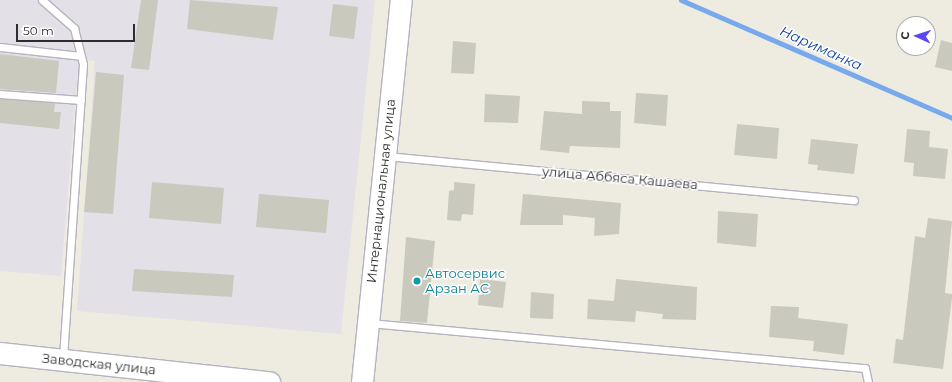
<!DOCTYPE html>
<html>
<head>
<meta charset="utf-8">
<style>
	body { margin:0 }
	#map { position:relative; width:952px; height:382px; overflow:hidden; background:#eeece0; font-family:Montserrat,sans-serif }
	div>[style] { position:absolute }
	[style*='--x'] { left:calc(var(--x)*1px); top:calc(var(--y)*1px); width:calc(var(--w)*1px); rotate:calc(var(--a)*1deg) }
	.industrial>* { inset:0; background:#e4e0e7 }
	.stream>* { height:5px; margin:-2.5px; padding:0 2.5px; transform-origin:2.5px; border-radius:2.5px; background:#77a9ec }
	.building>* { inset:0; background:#cac9be }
	.roads { filter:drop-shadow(1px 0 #b5b3c0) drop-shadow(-1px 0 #b5b3c0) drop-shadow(0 1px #b5b3c0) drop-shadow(0 -1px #b5b3c0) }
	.lane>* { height:7px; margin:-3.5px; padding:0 3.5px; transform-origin:3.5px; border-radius:3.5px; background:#fff }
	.secondary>* { height:21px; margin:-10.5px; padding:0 10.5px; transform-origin:10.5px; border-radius:10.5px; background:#fff }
	.dots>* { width:11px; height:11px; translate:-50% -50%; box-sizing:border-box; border:2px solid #fff; border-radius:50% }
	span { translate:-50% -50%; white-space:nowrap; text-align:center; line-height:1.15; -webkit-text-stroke:3px #fff; paint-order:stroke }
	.street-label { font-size:13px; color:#2d2d2d }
	.culture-label { font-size:13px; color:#0d838f }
	.left { translate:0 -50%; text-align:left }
	.water-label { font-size:14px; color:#11429d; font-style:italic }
	.north { position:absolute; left:896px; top:16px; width:40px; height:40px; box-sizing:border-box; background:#fff; border:1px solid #ababab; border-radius:50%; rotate:273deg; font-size:11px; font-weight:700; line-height:16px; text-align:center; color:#2d2d2d }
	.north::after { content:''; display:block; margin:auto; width:14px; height:18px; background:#5b45f6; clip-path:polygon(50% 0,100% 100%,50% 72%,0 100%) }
	.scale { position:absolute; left:16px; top:24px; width:119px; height:18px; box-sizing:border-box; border:2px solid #2d2d2d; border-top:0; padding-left:5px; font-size:12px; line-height:14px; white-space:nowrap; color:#2d2d2d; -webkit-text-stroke:3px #fff; paint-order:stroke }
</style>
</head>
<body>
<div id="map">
	<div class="industrial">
		<i style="clip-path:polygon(0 0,375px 0,341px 334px,77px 311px,95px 61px,79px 59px,61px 276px,0 271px)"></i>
	</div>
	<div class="stream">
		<i style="--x:681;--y:0;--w:296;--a:23.5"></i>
	</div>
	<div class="building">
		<i style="clip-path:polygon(141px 0,158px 0,149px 70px,131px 68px)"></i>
		<i style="clip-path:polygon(190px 0,278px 7px,273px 40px,187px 29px)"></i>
		<i style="clip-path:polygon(333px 4px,358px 7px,354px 39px,329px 36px)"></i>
		<i style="clip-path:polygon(941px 40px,952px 43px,952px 71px,935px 67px)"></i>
		<i style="clip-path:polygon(453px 41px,476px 43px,474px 74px,451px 73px)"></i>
		<i style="clip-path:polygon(0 54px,59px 61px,56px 93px,0 89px)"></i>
		<i style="clip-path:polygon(96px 72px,124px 75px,113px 214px,84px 212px)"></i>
		<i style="clip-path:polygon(636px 93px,668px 95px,666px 126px,634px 123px)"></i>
		<i style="clip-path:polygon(485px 94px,520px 96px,518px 123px,484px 122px)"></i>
		<i style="clip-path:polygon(0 99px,55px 103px,54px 112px,61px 112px,59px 129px,0 123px)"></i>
		<i style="clip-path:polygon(582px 101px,610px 102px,610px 111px,621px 111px,620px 148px,570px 146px,569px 153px,540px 150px,544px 111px,582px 114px)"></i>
		<i style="clip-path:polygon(737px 124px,779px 128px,777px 159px,734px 155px)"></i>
		<i style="clip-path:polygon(907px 129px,930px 131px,929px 147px,948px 149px,945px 179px,913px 176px,914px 163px,904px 162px)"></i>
		<i style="clip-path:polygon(811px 139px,858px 144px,854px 174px,817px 170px,818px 165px,808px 164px)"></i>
		<i style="clip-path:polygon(152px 182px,224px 188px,221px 224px,149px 218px)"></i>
		<i style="clip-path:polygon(454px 182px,475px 184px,473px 215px,462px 214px,461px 221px,447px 220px,449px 191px,454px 190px)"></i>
		<i style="clip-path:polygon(259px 194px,329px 200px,326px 233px,256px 227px)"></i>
		<i style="clip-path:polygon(523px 194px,621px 203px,619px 234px,594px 236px,595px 218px,563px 215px,563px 225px,520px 225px)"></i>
		<i style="clip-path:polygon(718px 211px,758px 214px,756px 247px,717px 243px)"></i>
		<i style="clip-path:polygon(928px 218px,952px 221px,945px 293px,952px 294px,952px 298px,943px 369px,893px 363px,896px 339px,903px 340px,915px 236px,925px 238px)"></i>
		<i style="clip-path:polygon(406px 237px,435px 241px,427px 323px,400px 321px)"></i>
		<i style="clip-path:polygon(134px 269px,234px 275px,232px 297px,132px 291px)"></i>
		<i style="clip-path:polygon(480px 279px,506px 282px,503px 308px,478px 305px)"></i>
		<i style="clip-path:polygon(616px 279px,697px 287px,696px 320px,662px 319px,663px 314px,636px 311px,635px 322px,587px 319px,588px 299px,614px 301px)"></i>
		<i style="clip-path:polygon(531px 292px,554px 294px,553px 319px,530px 318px)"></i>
		<i style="clip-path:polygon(771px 306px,799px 307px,798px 318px,848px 324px,844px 355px,813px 351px,814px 341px,769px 337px)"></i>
	</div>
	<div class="roads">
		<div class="lane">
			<i style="--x:42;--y:0;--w:43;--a:41.2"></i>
			<i style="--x:74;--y:28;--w:37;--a:76"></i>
			<i style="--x:83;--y:64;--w:295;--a:93.9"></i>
			<i style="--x:0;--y:47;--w:81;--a:6.3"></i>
			<i style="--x:0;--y:94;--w:81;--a:4.2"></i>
			<i style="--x:387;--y:156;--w:469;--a:5.4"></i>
			<i style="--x:369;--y:323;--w:498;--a:5.2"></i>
			<i style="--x:865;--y:368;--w:14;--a:78"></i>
		</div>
		<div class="secondary">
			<i style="--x:0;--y:353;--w:271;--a:6.2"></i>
			<i style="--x:362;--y:382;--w:384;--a:-84.2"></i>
		</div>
	</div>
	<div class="dots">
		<i style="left:417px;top:281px;background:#0f9aa8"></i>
	</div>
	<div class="street-label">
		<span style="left:620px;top:178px;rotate:5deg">улица Аббяса Кашаева</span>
		<span style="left:381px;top:191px;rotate:-84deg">Интернациональная улица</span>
		<span style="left:99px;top:364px;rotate:6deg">Заводская улица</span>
	</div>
	<div class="culture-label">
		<span class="left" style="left:425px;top:281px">Автосервис<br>Арзан АС</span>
	</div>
	<div class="water-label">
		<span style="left:821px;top:48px;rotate:24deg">Нариманка</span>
	</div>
	<div class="north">С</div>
	<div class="scale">50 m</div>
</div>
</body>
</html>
